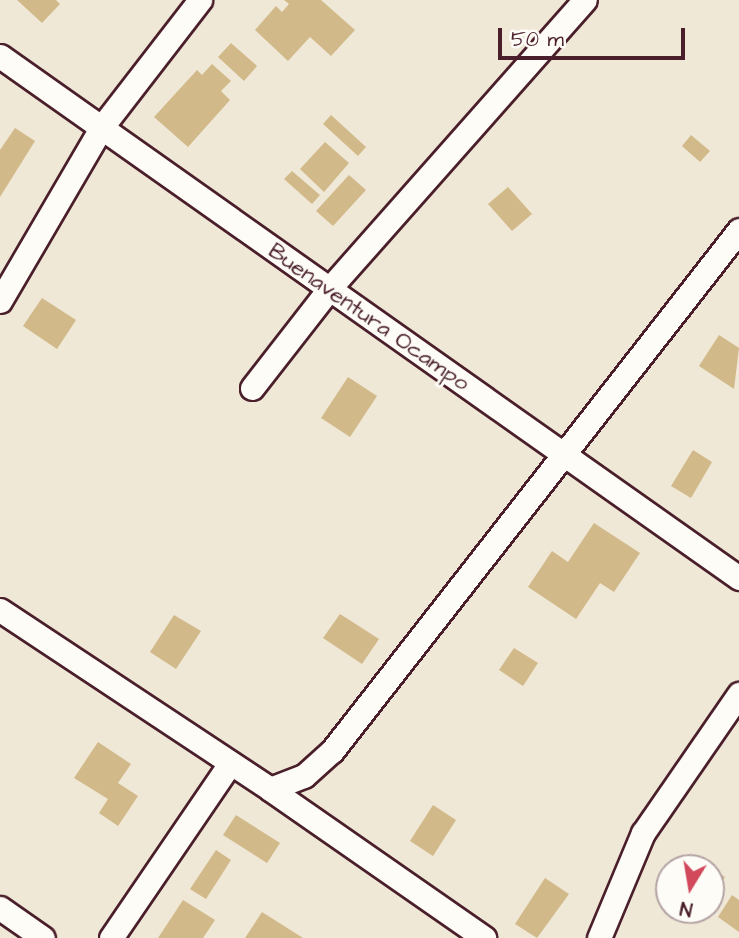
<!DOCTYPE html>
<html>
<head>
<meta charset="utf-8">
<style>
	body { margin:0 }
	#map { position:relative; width:739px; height:938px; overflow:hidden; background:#f0e8d6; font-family:"Architects Daughter",sans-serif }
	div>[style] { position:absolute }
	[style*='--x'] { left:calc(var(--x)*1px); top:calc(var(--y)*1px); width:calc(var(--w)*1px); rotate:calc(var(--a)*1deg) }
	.building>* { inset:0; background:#d1b989 }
	.roads { filter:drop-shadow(2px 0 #4a1f2b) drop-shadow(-2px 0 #4a1f2b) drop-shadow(0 2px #4a1f2b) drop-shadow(0 -2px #4a1f2b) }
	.minor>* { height:23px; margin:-11.5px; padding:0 11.5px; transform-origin:11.5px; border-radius:11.5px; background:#fdfcf7 }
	span { translate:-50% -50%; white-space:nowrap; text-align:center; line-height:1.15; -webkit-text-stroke:6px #fdfcf7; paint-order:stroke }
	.street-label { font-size:23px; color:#4a1f2b }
	.north { position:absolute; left:655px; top:854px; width:70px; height:70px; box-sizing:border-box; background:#fdfcf7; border:2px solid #b5a4a5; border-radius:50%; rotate:191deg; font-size:19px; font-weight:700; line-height:28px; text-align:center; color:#4a1f2b }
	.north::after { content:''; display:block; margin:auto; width:24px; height:32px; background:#d1495b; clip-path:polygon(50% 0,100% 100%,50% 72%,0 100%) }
	.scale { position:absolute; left:498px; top:28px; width:187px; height:32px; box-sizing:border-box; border:4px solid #4a1f2b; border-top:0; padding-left:9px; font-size:21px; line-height:24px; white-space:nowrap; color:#4a1f2b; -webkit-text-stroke:5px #fdfcf7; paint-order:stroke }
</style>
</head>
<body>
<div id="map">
	<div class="building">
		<i style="clip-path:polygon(17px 0,56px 0,60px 4px,42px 23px)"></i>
		<i style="clip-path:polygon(284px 0,321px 0,355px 30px,331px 56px,310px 37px,288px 61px,255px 30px,276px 6px,282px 12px,289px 4px)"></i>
		<i style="clip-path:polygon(231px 43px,257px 66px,244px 81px,218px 57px)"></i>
		<i style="clip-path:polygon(212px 64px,231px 81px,221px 91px,230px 100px,188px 147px,154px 117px,197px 70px,202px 75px)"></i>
		<i style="clip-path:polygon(331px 115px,366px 147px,358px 156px,323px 124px)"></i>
		<i style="clip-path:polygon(15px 128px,35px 141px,0 197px,0 150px)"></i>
		<i style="clip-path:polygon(691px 135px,710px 151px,700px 162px,682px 146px)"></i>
		<i style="clip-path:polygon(325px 142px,349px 163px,324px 192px,300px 169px)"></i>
		<i style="clip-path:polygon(292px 171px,320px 195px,312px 204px,284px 179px)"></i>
		<i style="clip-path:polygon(349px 175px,366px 190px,333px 226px,316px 211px)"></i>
		<i style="clip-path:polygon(508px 187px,532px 214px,512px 231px,488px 204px)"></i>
		<i style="clip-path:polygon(42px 298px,76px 320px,57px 349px,23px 326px)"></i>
		<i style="clip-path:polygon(719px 335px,739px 348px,734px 389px,699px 366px)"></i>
		<i style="clip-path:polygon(348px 377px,377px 396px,350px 437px,321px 418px)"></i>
		<i style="clip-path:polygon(693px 450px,712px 462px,691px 498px,671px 486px)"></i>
		<i style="clip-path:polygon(594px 523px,640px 553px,614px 592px,600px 583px,576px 619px,528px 587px,552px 551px,568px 562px)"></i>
		<i style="clip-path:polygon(340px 614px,379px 639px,362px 664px,323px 638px)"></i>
		<i style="clip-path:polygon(174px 615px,201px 631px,176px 669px,150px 652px)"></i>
		<i style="clip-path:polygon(514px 648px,538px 663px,523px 686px,499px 670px)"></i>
		<i style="clip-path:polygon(98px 742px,131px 764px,118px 783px,138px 796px,118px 826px,99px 813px,108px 799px,74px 778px)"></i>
		<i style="clip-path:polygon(433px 805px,456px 820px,433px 856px,410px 841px)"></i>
		<i style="clip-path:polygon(236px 815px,280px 843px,267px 863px,223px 835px)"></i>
		<i style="clip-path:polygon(216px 850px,231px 860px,206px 899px,190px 889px)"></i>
		<i style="clip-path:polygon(698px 859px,725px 877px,711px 899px,711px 868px,692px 868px)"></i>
		<i style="clip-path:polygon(545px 878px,569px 894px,537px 938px,515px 924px)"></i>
		<i style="clip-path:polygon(732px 895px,739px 900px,739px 932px,718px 917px)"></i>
		<i style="clip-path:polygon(183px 900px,215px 920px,203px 938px,158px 938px)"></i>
		<i style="clip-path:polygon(262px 912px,303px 938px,245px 938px)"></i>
	</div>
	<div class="roads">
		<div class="minor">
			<i style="--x:0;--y:56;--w:905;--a:35.24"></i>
			<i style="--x:0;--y:301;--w:200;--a:-59.7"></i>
			<i style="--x:101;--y:128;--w:162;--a:-52.3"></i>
			<i style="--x:252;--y:388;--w:125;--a:-52.1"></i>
			<i style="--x:329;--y:289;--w:386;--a:-48.5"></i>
			<i style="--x:0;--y:610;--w:324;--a:33.5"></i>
			<i style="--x:270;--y:789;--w:36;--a:-21"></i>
			<i style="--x:304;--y:776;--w:38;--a:-42"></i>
			<i style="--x:332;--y:751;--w:661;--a:-52"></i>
			<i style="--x:270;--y:789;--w:261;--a:34.8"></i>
			<i style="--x:0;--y:908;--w:52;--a:34.9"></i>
			<i style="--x:111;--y:938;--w:209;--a:-55.7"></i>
			<i style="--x:599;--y:938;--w:114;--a:-67.3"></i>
			<i style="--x:643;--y:833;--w:169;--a:-55.4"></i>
		</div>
	</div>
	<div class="street-label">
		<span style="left:369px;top:317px;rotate:35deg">Buenaventura Ocampo</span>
	</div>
	<div class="north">N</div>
	<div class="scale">50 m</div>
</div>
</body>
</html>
